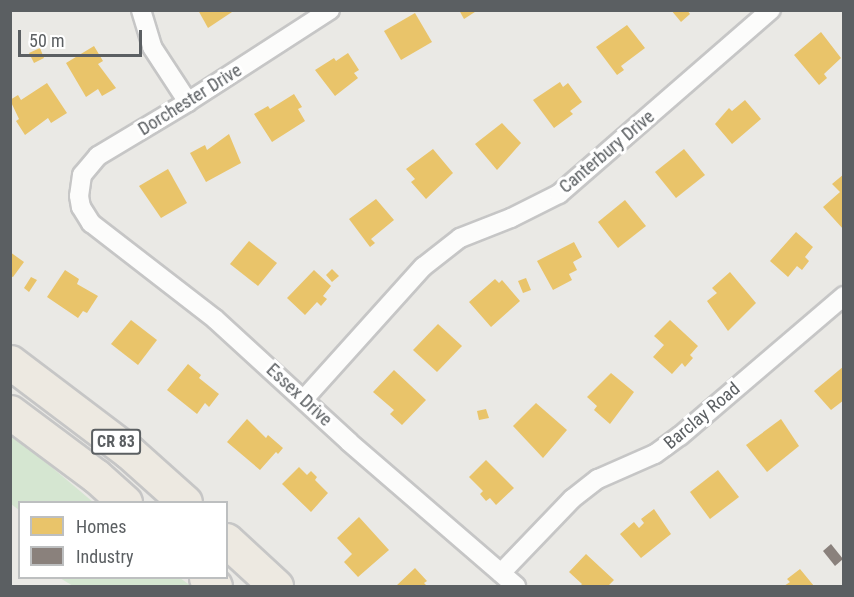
<!DOCTYPE html>
<html>
<head>
<meta charset="utf-8">
<style>
	body { margin:0 }
	#map { position:relative; width:854px; height:597px; overflow:hidden; background:#eae9e5; font-family:"Roboto Condensed",sans-serif }
	div>[style] { position:absolute }
	[style*='--x'] { left:calc(var(--x)*1px); top:calc(var(--y)*1px); width:calc(var(--w)*1px); rotate:calc(var(--a)*1deg) }
	.green>* { inset:0; background:#d5e6d1 }
	.homes>* { inset:0; background:#e9c46a }
	.industry>* { inset:0; background:#8a817c }
	.roads { filter:drop-shadow(2px 0 #c6c6c6) drop-shadow(-2px 0 #c6c6c6) drop-shadow(0 2px #c6c6c6) drop-shadow(0 -2px #c6c6c6) }
	.street>* { height:18px; margin:-9px; padding:0 9px; transform-origin:9px; border-radius:9px; background:#fcfcfb }
	.highway>* { height:33px; margin:-16.5px; padding:0 16.5px; transform-origin:16.5px; border-radius:16.5px; background:#ede9e1 }
	span { translate:-50% -50%; white-space:nowrap; text-align:center; line-height:1.15; -webkit-text-stroke:6px #fff; paint-order:stroke }
	.shield-label span { padding:2px 4px; background:#fff; border:2px solid; border-radius:4px; -webkit-text-stroke-width:0 }
	.shield-label { font-size:16px; color:#5b5f62; font-weight:700 }
	.street-label { font-size:18px; color:#5b5f62 }
	.frame { position:absolute; inset:0; border:12px solid #5b5f62; pointer-events:none }
	.legend { position:absolute; left:18px; top:501px; width:210px; height:78px; box-sizing:border-box; background:#fff; border:2px solid #bdbfc0; margin:0; padding:8px 10px; list-style:none; font-size:18px; color:#5b5f62 }
	.legend li { display:flex; align-items:center; gap:12px; height:30px }
	.legend b { width:30px; border:2px solid #bdbfc0 }
	.scale { position:absolute; left:18px; top:30px; width:124px; height:27px; box-sizing:border-box; border:3px solid #5b5f62; border-top:0; padding-left:8px; font-size:18px; line-height:21px; white-space:nowrap; color:#5b5f62; -webkit-text-stroke:4px #fff; paint-order:stroke }
</style>
</head>
<body>
<div id="map">
	<div class="green">
		<i style="clip-path:polygon(11px 437px,29px 448px,93px 502px,20px 502px,19px 510px,11px 504px)"></i>
		<i style="clip-path:polygon(60px 578px,180px 578px,191px 586px,73px 586px)"></i>
	</div>
	<div class="homes">
		<i style="clip-path:polygon(198px 10px,235px 10px,208px 28px)"></i>
		<i style="clip-path:polygon(459px 10px,478px 10px,464px 19px)"></i>
		<i style="clip-path:polygon(671px 10px,687px 10px,690px 14px,681px 22px)"></i>
		<i style="clip-path:polygon(415px 13px,432px 42px,401px 60px,384px 31px)"></i>
		<i style="clip-path:polygon(627px 25px,645px 48px,621px 66px,624px 70px,617px 75px,596px 47px)"></i>
		<i style="clip-path:polygon(821px 32px,841px 58px,824px 74px,827px 78px,819px 85px,794px 55px)"></i>
		<i style="clip-path:polygon(94px 46px,103px 61px,98px 64px,116px 88px,102px 96px,98px 89px,86px 97px,66px 63px)"></i>
		<i style="clip-path:polygon(40px 48px,44px 58px,34px 63px,29px 53px)"></i>
		<i style="clip-path:polygon(348px 53px,359px 70px,354px 73px,358px 78px,335px 96px,315px 70px,334px 58px,336px 61px)"></i>
		<i style="clip-path:polygon(560px 82px,563px 87px,568px 83px,582px 102px,570px 111px,573px 114px,554px 128px,533px 100px)"></i>
		<i style="clip-path:polygon(47px 83px,67px 113px,51px 123px,48px 118px,25px 135px,16px 121px,19px 119px,10px 100px,18px 95px,21px 100px)"></i>
		<i style="clip-path:polygon(294px 94px,302px 107px,298px 109px,305px 121px,272px 142px,254px 114px,268px 106px,270px 109px)"></i>
		<i style="clip-path:polygon(745px 100px,761px 119px,732px 144px,715px 124px,729px 108px,732px 111px)"></i>
		<i style="clip-path:polygon(502px 123px,521px 143px,497px 170px,475px 144px)"></i>
		<i style="clip-path:polygon(229px 134px,241px 163px,206px 182px,190px 153px,205px 145px,207px 150px)"></i>
		<i style="clip-path:polygon(433px 149px,453px 173px,426px 199px,411px 182px,415px 179px,406px 169px)"></i>
		<i style="clip-path:polygon(684px 149px,705px 175px,676px 198px,655px 172px)"></i>
		<i style="clip-path:polygon(168px 169px,187px 203px,161px 218px,139px 186px)"></i>
		<i style="clip-path:polygon(844px 174px,844px 230px,823px 207px,840px 192px,832px 184px)"></i>
		<i style="clip-path:polygon(376px 199px,394px 220px,371px 239px,375px 243px,370px 247px,349px 219px)"></i>
		<i style="clip-path:polygon(625px 200px,646px 226px,618px 248px,598px 222px)"></i>
		<i style="clip-path:polygon(796px 232px,813px 247px,805px 257px,809px 261px,802px 270px,797px 266px,788px 277px,770px 261px)"></i>
		<i style="clip-path:polygon(249px 241px,277px 263px,258px 286px,230px 264px)"></i>
		<i style="clip-path:polygon(574px 242px,582px 257px,573px 262px,577px 270px,569px 274px,572px 280px,553px 290px,537px 261px)"></i>
		<i style="clip-path:polygon(10px 252px,24px 262px,13px 277px,10px 276px)"></i>
		<i style="clip-path:polygon(332px 269px,339px 276px,332px 282px,326px 275px)"></i>
		<i style="clip-path:polygon(65px 270px,79px 279px,77px 284px,98px 296px,87px 313px,83px 311px,78px 318px,47px 297px)"></i>
		<i style="clip-path:polygon(314px 270px,331px 286px,323px 296px,327px 299px,321px 306px,317px 302px,305px 315px,287px 298px)"></i>
		<i style="clip-path:polygon(730px 272px,756px 303px,728px 331px,707px 301px,717px 293px,712px 288px)"></i>
		<i style="clip-path:polygon(31px 277px,37px 280px,29px 292px,24px 288px)"></i>
		<i style="clip-path:polygon(526px 278px,531px 290px,523px 293px,518px 281px)"></i>
		<i style="clip-path:polygon(495px 279px,499px 283px,502px 280px,520px 301px,491px 327px,469px 302px)"></i>
		<i style="clip-path:polygon(131px 320px,157px 340px,138px 365px,111px 344px)"></i>
		<i style="clip-path:polygon(670px 320px,698px 346px,690px 355px,693px 358px,685px 367px,682px 363px,672px 374px,653px 357px,664px 345px,654px 336px)"></i>
		<i style="clip-path:polygon(438px 324px,462px 346px,437px 372px,413px 350px)"></i>
		<i style="clip-path:polygon(188px 364px,201px 375px,199px 378px,219px 394px,209px 407px,205px 403px,197px 414px,167px 390px)"></i>
		<i style="clip-path:polygon(844px 366px,844px 400px,831px 410px,814px 391px)"></i>
		<i style="clip-path:polygon(394px 370px,426px 400px,402px 425px,390px 414px,394px 410px,373px 392px)"></i>
		<i style="clip-path:polygon(611px 373px,634px 392px,610px 424px,594px 410px,597px 406px,587px 397px)"></i>
		<i style="clip-path:polygon(536px 403px,567px 430px,543px 458px,513px 426px)"></i>
		<i style="clip-path:polygon(486px 409px,489px 418px,479px 420px,477px 411px)"></i>
		<i style="clip-path:polygon(247px 419px,266px 438px,268px 435px,283px 448px,278px 454px,276px 452px,260px 470px,227px 442px)"></i>
		<i style="clip-path:polygon(781px 419px,799px 446px,767px 472px,746px 445px)"></i>
		<i style="clip-path:polygon(486px 460px,514px 488px,496px 505px,490px 498px,486px 501px,480px 494px,483px 491px,469px 477px)"></i>
		<i style="clip-path:polygon(299px 467px,307px 475px,311px 471px,317px 477px,315px 480px,328px 493px,311px 512px,282px 484px)"></i>
		<i style="clip-path:polygon(718px 470px,739px 497px,710px 519px,690px 492px)"></i>
		<i style="clip-path:polygon(654px 509px,671px 534px,641px 558px,620px 534px,634px 522px,639px 528px,644px 523px,641px 519px)"></i>
		<i style="clip-path:polygon(359px 517px,389px 550px,358px 577px,344px 562px,352px 554px,337px 538px)"></i>
		<i style="clip-path:polygon(586px 554px,614px 580px,608px 586px,580px 586px,582px 584px,569px 572px)"></i>
		<i style="clip-path:polygon(415px 568px,427px 581px,424px 583px,427px 586px,396px 586px)"></i>
		<i style="clip-path:polygon(800px 569px,814px 586px,784px 586px,790px 582px,787px 579px)"></i>
	</div>
	<div class="industry">
		<i style="clip-path:polygon(831px 544px,843px 559px,835px 566px,823px 551px)"></i>
	</div>
	<div class="roads">
		<div class="street">
			<i style="--x:141;--y:10;--w:39;--a:73"></i>
			<i style="--x:152;--y:47;--w:66;--a:56.8"></i>
			<i style="--x:330;--y:10;--w:169;--a:147.1"></i>
			<i style="--x:188;--y:102;--w:105;--a:149"></i>
			<i style="--x:98;--y:156;--w:25;--a:130"></i>
			<i style="--x:82;--y:175;--w:21;--a:98"></i>
			<i style="--x:79;--y:196;--w:11;--a:80"></i>
			<i style="--x:81;--y:207;--w:19;--a:58"></i>
			<i style="--x:91;--y:223;--w:157;--a:37.7"></i>
			<i style="--x:215;--y:319;--w:182;--a:42.5"></i>
			<i style="--x:349;--y:442;--w:221;--a:40.8"></i>
			<i style="--x:304;--y:399;--w:178;--a:-48"></i>
			<i style="--x:423;--y:267;--w:47;--a:-38.1"></i>
			<i style="--x:460;--y:238;--w:55;--a:-21.4"></i>
			<i style="--x:511;--y:218;--w:54;--a:-26.6"></i>
			<i style="--x:559;--y:194;--w:281;--a:-41"></i>
			<i style="--x:501;--y:573;--w:103;--a:-46.2"></i>
			<i style="--x:572;--y:499;--w:33;--a:-38"></i>
			<i style="--x:598;--y:479;--w:62;--a:-23.7"></i>
			<i style="--x:655;--y:454;--w:31;--a:-36"></i>
			<i style="--x:680;--y:436;--w:216;--a:-40.5"></i>
		</div>
		<div class="highway">
			<i style="--x:10;--y:362;--w:149;--a:37.1"></i>
			<i style="--x:129;--y:452;--w:75;--a:41.8"></i>
			<i style="--x:10;--y:412;--w:107;--a:36.7"></i>
			<i style="--x:96;--y:476;--w:39;--a:42"></i>
			<i style="--x:226;--y:540;--w:68;--a:42.6"></i>
			<i style="--x:206;--y:578;--w:12;--a:42"></i>
		</div>
	</div>
	<div class="shield-label">
		<span style="left:116px;top:442px">CR 83</span>
	</div>
	<div class="street-label">
		<span style="left:190px;top:100px;rotate:-32deg">Dorchester Drive</span>
		<span style="left:607px;top:152px;rotate:-40deg">Canterbury Drive</span>
		<span style="left:299px;top:395px;rotate:43deg">Essex Drive</span>
		<span style="left:702px;top:416px;rotate:-40deg">Barclay Road</span>
	</div>
	<div class="frame"></div>
	<ul class="legend">
	<li><b style="height:16px;background:#e9c46a"></b>Homes</li>
	<li><b style="height:16px;background:#8a817c"></b>Industry</li>
	</ul>
	<div class="scale">50 m</div>
</div>
</body>
</html>
